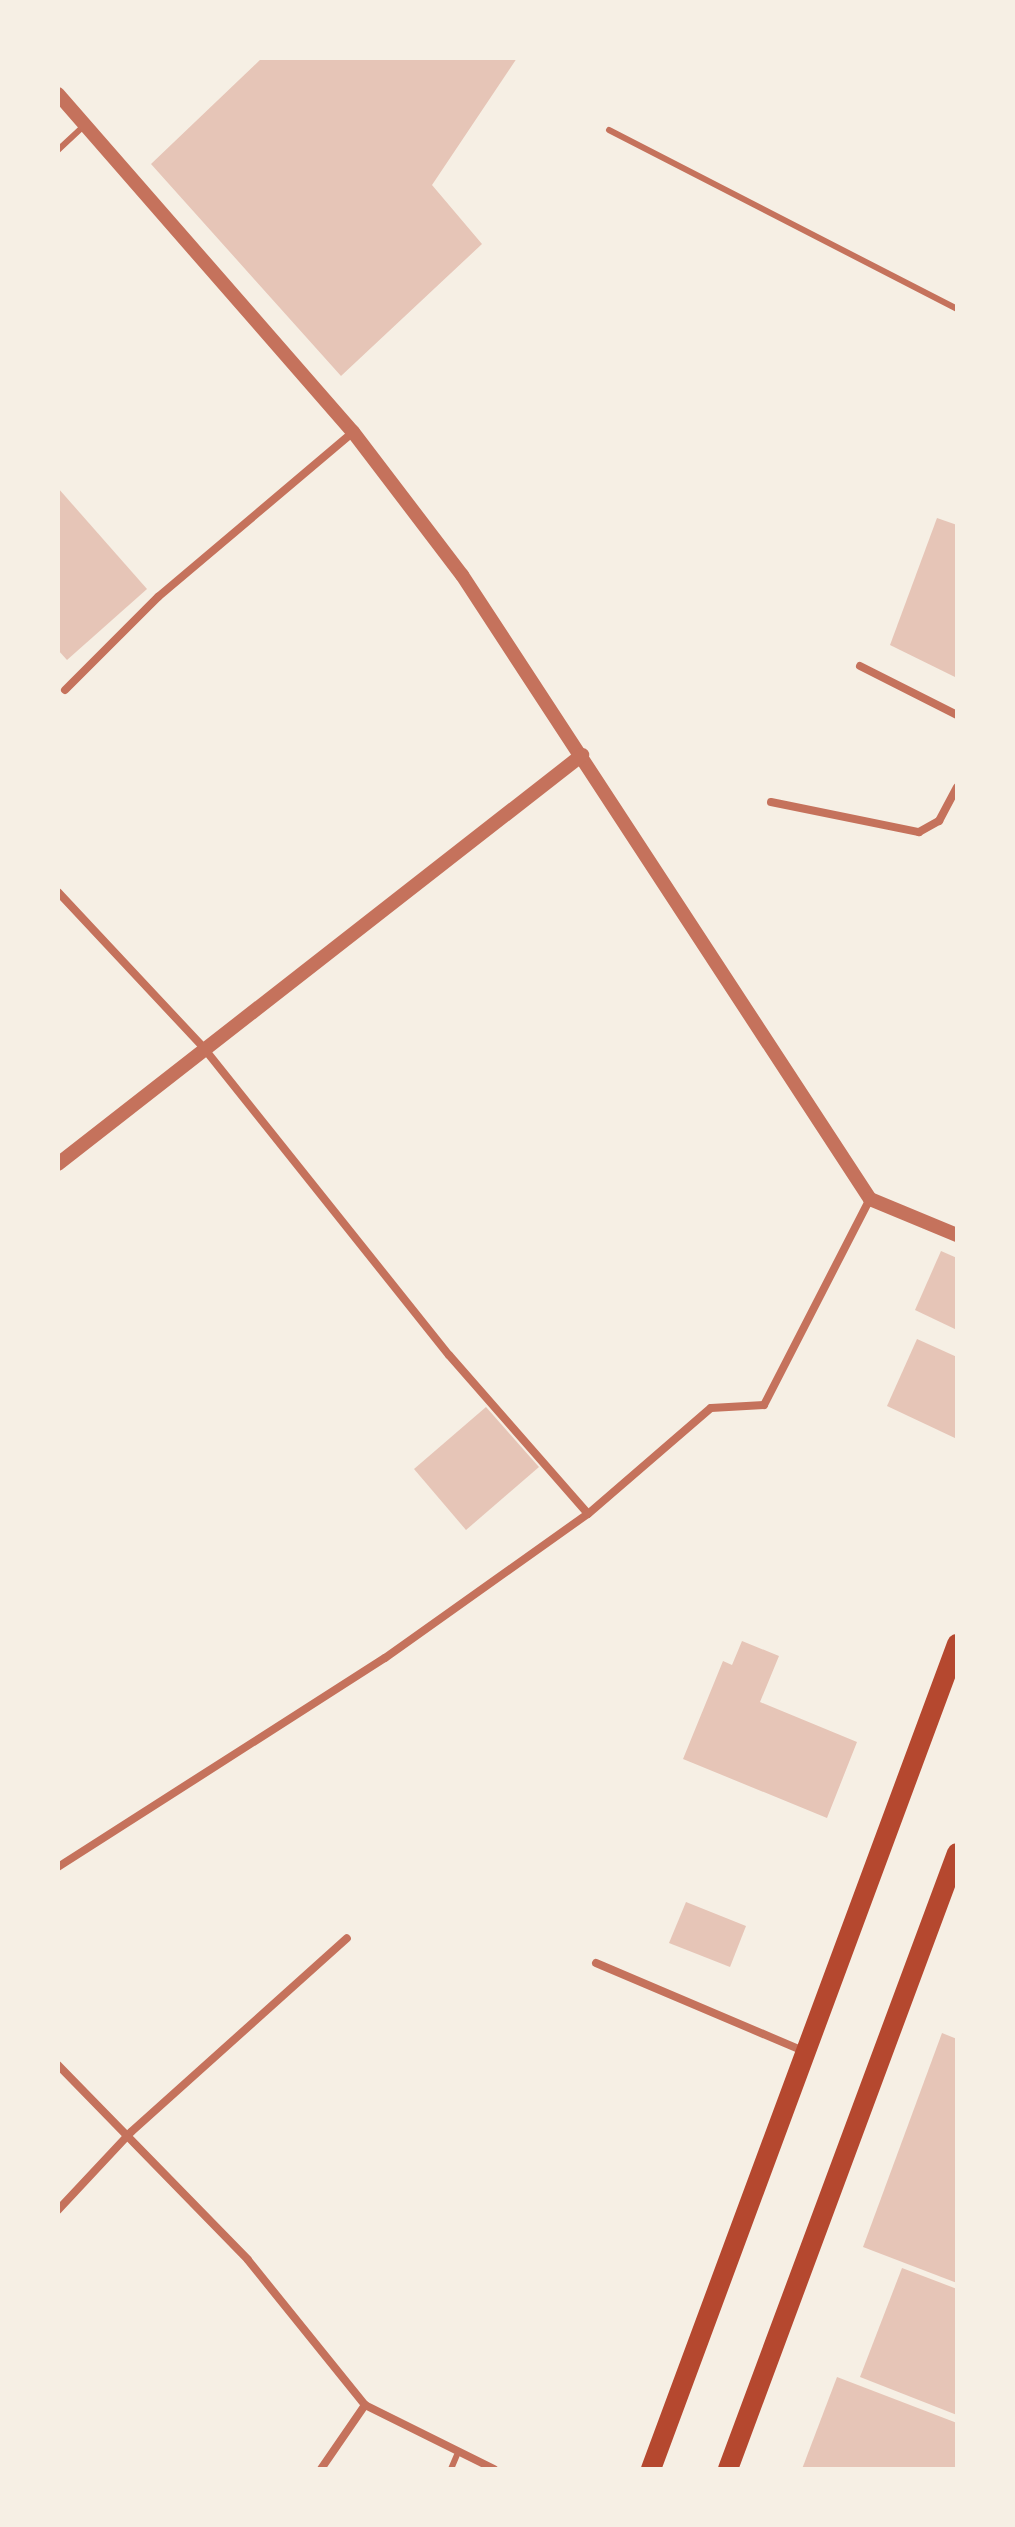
<!DOCTYPE html>
<html>
<head>
<meta charset="utf-8">
<style>
	body { margin:0 }
	#map { position:relative; width:1015px; height:2527px; overflow:hidden; background:#f6efe4; font-family:"Roboto Condensed",sans-serif }
	div>[style] { position:absolute }
	[style*='--x'] { left:calc(var(--x)*1px); top:calc(var(--y)*1px); width:calc(var(--w)*1px); rotate:calc(var(--a)*1deg) }
	.building>* { inset:0; background:#e6c5b7 }
	.service>* { height:6px; margin:-3px; padding:0 3px; transform-origin:3px; border-radius:3px; background:#c5725c }
	.minor>* { height:8px; margin:-4px; padding:0 4px; transform-origin:4px; border-radius:4px; background:#c5725c }
	.tertiary>* { height:14px; margin:-7px; padding:0 7px; transform-origin:7px; border-radius:7px; background:#c5725c }
	.primary>* { height:20px; margin:-10px; padding:0 10px; transform-origin:10px; border-radius:10px; background:#b5482f }
	span { translate:-50% -50%; white-space:nowrap; text-align:center; line-height:1.15; -webkit-text-stroke:8px #f6efe4; paint-order:stroke }
	.frame { position:absolute; inset:0; border:60px solid #f6efe4; pointer-events:none }
</style>
</head>
<body>
<div id="map">
	<div class="building">
		<i style="clip-path:polygon(262px 58px,517px 58px,432px 185px,482px 244px,341px 376px,151px 164px)"></i>
		<i style="clip-path:polygon(58px 488px,147px 589px,67px 660px,58px 650px)"></i>
		<i style="clip-path:polygon(937px 518px,957px 525px,957px 678px,890px 645px)"></i>
		<i style="clip-path:polygon(941px 1251px,957px 1258px,957px 1330px,915px 1310px)"></i>
		<i style="clip-path:polygon(917px 1339px,957px 1357px,957px 1439px,887px 1406px)"></i>
		<i style="clip-path:polygon(486px 1407px,539px 1467px,466px 1530px,414px 1469px)"></i>
		<i style="clip-path:polygon(742px 1641px,779px 1656px,760px 1702px,857px 1742px,827px 1818px,683px 1759px,723px 1661px,732px 1665px)"></i>
		<i style="clip-path:polygon(686px 1902px,746px 1926px,730px 1967px,669px 1943px)"></i>
		<i style="clip-path:polygon(942px 2033px,957px 2039px,957px 2283px,863px 2247px)"></i>
		<i style="clip-path:polygon(902px 2268px,957px 2289px,957px 2415px,860px 2377px)"></i>
		<i style="clip-path:polygon(837px 2377px,957px 2423px,957px 2469px,802px 2469px)"></i>
	</div>
	<div class="service">
		<i style="--x:609;--y:130;--w:391;--a:27.2"></i>
		<i style="--x:58;--y:150;--w:35;--a:-43"></i>
		<i style="--x:451;--y:2469;--w:15;--a:-67"></i>
	</div>
	<div class="minor">
		<i style="--x:860;--y:666;--w:109;--a:26.8"></i>
		<i style="--x:65;--y:690;--w:132;--a:-45"></i>
		<i style="--x:158;--y:597;--w:255;--a:-40.2"></i>
		<i style="--x:771;--y:802;--w:151;--a:11.5"></i>
		<i style="--x:919;--y:832;--w:23;--a:-29"></i>
		<i style="--x:939;--y:821;--w:38;--a:-62"></i>
		<i style="--x:58;--y:892;--w:212;--a:46.9"></i>
		<i style="--x:203;--y:1047;--w:394;--a:51.4"></i>
		<i style="--x:449;--y:1355;--w:211;--a:48.8"></i>
		<i style="--x:58;--y:1867;--w:388;--a:-32.6"></i>
		<i style="--x:385;--y:1658;--w:249;--a:-35.4"></i>
		<i style="--x:588;--y:1514;--w:162;--a:-40.8"></i>
		<i style="--x:711;--y:1408;--w:53;--a:-3.2"></i>
		<i style="--x:764;--y:1405;--w:232;--a:-62.8"></i>
		<i style="--x:596;--y:1963;--w:225;--a:23"></i>
		<i style="--x:58;--y:2065;--w:272;--a:45.7"></i>
		<i style="--x:248;--y:2260;--w:186;--a:51.1"></i>
		<i style="--x:365;--y:2405;--w:144;--a:26.4"></i>
		<i style="--x:58;--y:2210;--w:107;--a:-46.9"></i>
		<i style="--x:131;--y:2132;--w:290;--a:-41.9"></i>
		<i style="--x:321;--y:2469;--w:78;--a:-55.5"></i>
	</div>
	<div class="tertiary">
		<i style="--x:58;--y:94;--w:449;--a:48.9"></i>
		<i style="--x:353;--y:432;--w:180;--a:52.7"></i>
		<i style="--x:462;--y:575;--w:746;--a:56.82"></i>
		<i style="--x:870;--y:1199;--w:94;--a:22.5"></i>
		<i style="--x:58;--y:1164;--w:665;--a:-37.97"></i>
	</div>
	<div class="primary">
		<i style="--x:651;--y:2469;--w:880;--a:-69.65"></i>
		<i style="--x:728;--y:2469;--w:657;--a:-69.61"></i>
	</div>
	<div class="frame"></div>
</div>
</body>
</html>
